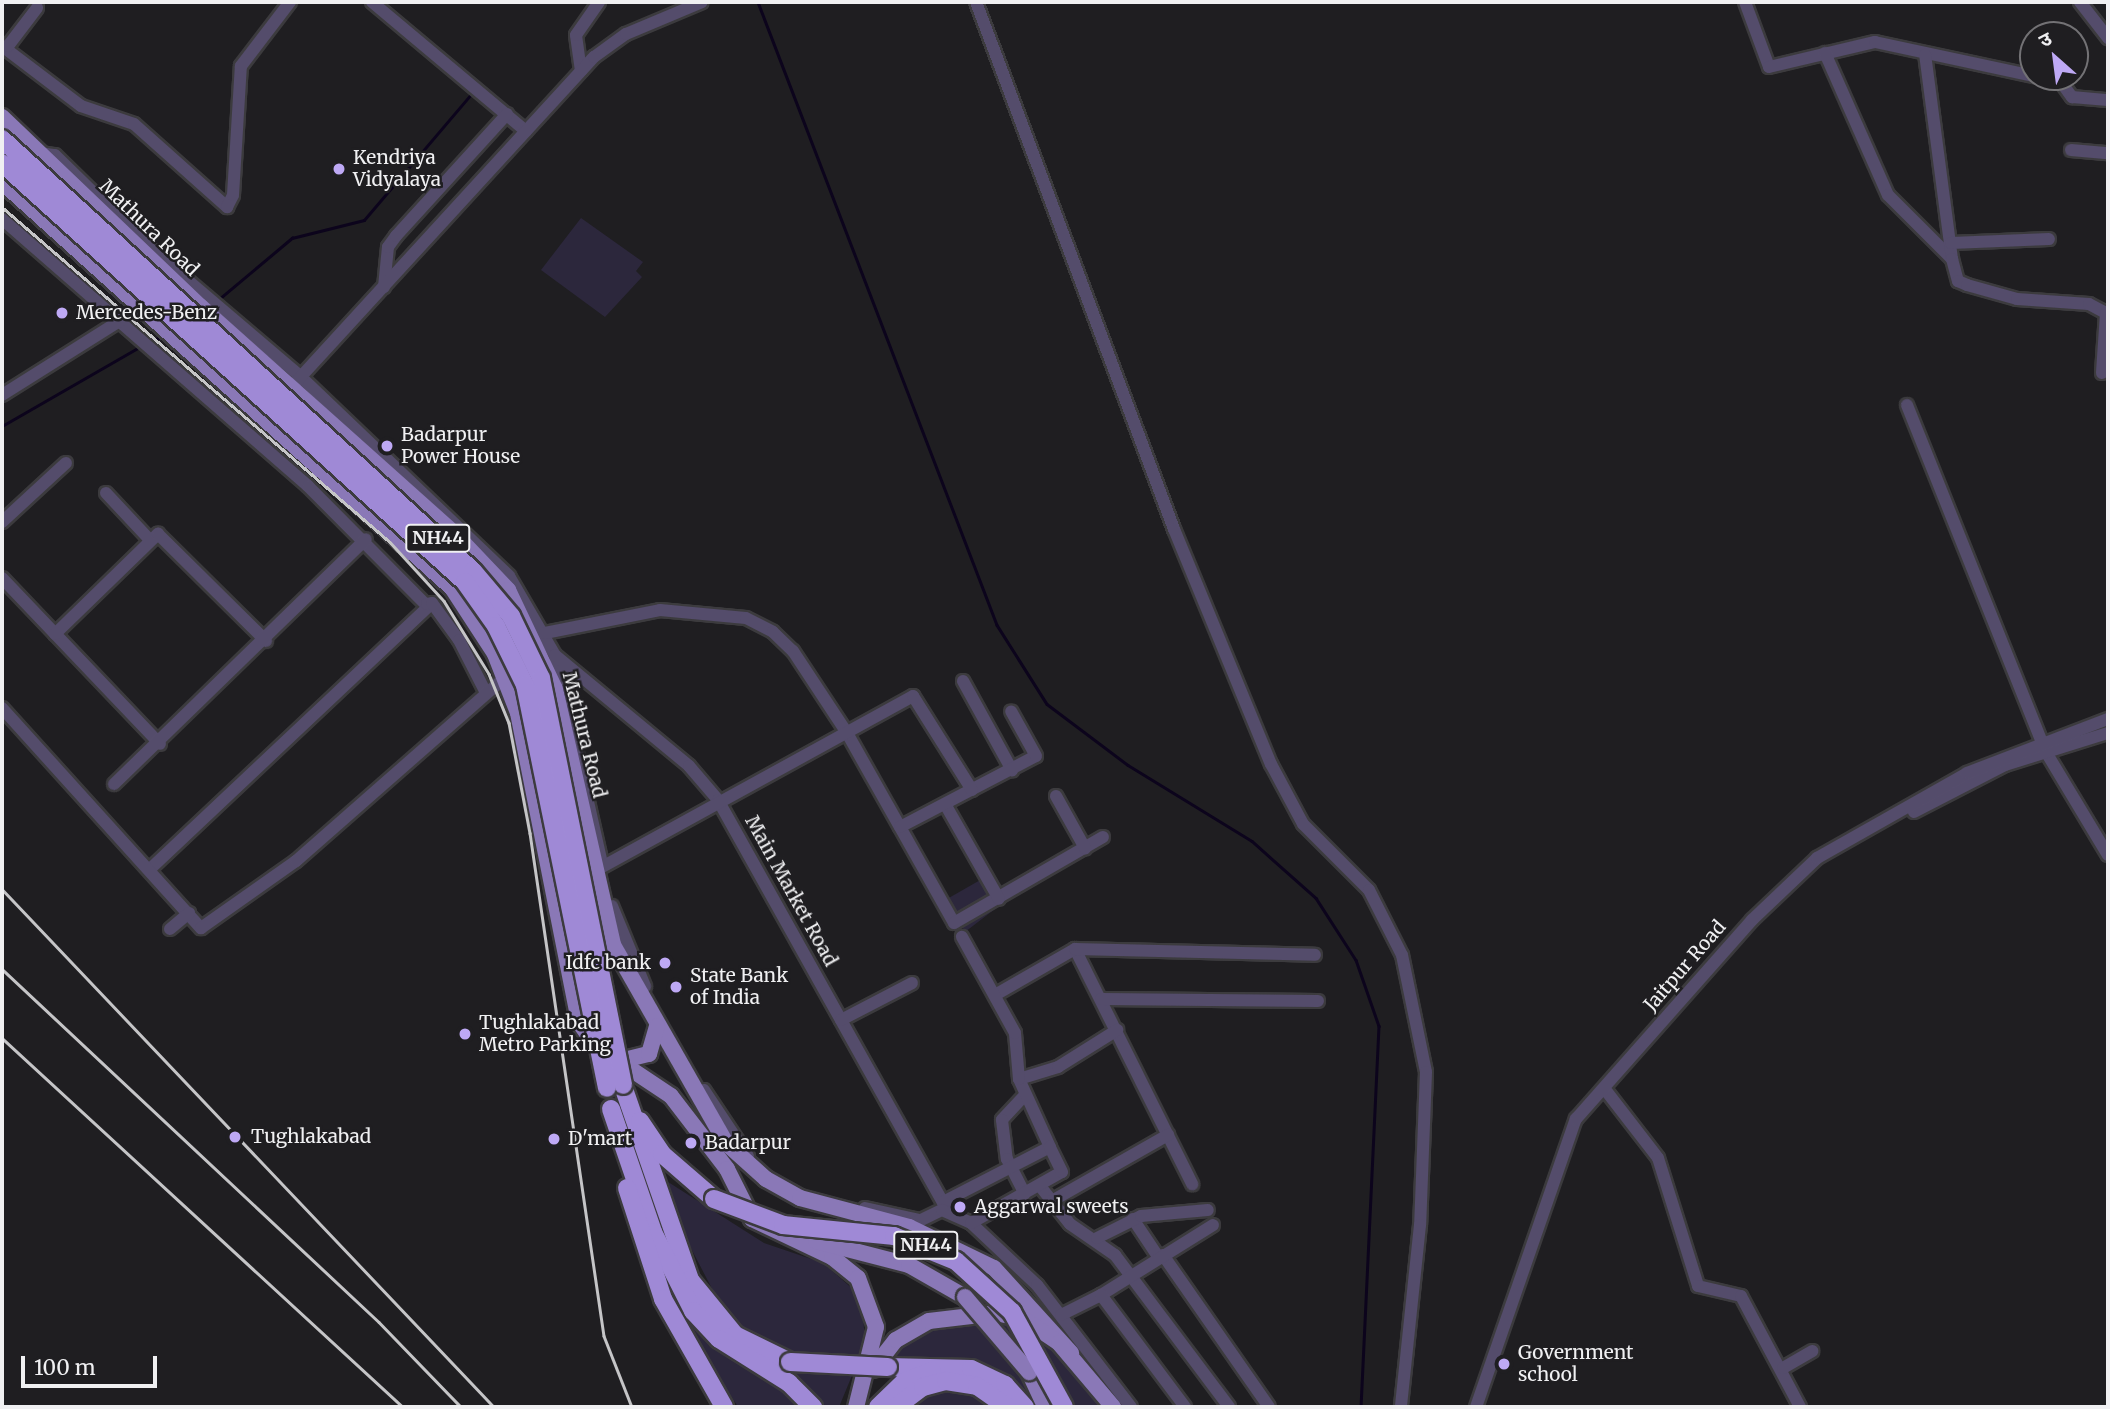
<!DOCTYPE html>
<html>
<head>
<meta charset="utf-8">
<style>
	body { margin:0 }
	#map { position:relative; width:2110px; height:1409px; overflow:hidden; background:#1f1e21; font-family:Merriweather,"Noto Sans Devanagari",serif }
	div>[style] { position:absolute }
	[style*='--x'] { left:calc(var(--x)*1px); top:calc(var(--y)*1px); width:calc(var(--w)*1px); rotate:calc(var(--a)*1deg) }
	.green>* { inset:0; background:#2c273c }
	.stream>* { height:2.5px; margin:-1.25px; padding:0 1.25px; transform-origin:1.25px; border-radius:1.25px; background:#0c041c }
	.roads { filter:drop-shadow(2px 0 #3c3b3e) drop-shadow(-2px 0 #3c3b3e) drop-shadow(0 2px #3c3b3e) drop-shadow(0 -2px #3c3b3e) }
	.minor>* { height:12px; margin:-6px; padding:0 6px; transform-origin:6px; border-radius:6px; background:#544c6b }
	.major>* { height:16px; margin:-8px; padding:0 8px; transform-origin:8px; border-radius:8px; background:#8a78b7 }
	.highway>* { height:18px; margin:-9px; padding:0 9px; transform-origin:9px; border-radius:9px; background:#9f89d6 }
	.rail>* { height:2.5px; margin:-1.25px; padding:0 1.25px; transform-origin:1.25px; border-radius:1.25px; background:#c5c5c7 }
	.bridges { filter:drop-shadow(2px 0 #3c3b3e) drop-shadow(-2px 0 #3c3b3e) drop-shadow(0 2px #3c3b3e) drop-shadow(0 -2px #3c3b3e) }
	.major-bridge>* { height:16px; margin:-8px; padding:0 8px; transform-origin:8px; border-radius:8px; background:#8a78b7 }
	.highway-bridge>* { height:18px; margin:-9px; padding:0 9px; transform-origin:9px; border-radius:9px; background:#9f89d6 }
	.dots>* { width:19px; height:19px; translate:-50% -50%; box-sizing:border-box; border:4px solid #1f1e21; border-radius:50% }
	span { translate:-50% -50%; white-space:nowrap; text-align:center; line-height:1.15; -webkit-text-stroke:5px #1f1e21; paint-order:stroke }
	.shield-label span { padding:2px 5px; background:#1f1e21; border:2px solid; border-radius:5px; -webkit-text-stroke-width:0 }
	.shield-label { font-size:18px; color:#f0f0f2; font-weight:700 }
	.poi-label { font-size:19px; color:#f0f0f2 }
	.left { translate:0 -50%; text-align:left }
	.right { translate:-100% -50%; text-align:right }
	.street-label { font-size:19px; color:#f0f0f2 }
	.frame { position:absolute; inset:0; border:4px solid #f0f0f2; pointer-events:none }
	.north { position:absolute; left:2019px; top:21px; width:70px; height:70px; box-sizing:border-box; background:#1f1e21; border:2px solid #737275; border-radius:50%; rotate:332deg; font-size:19px; font-weight:700; line-height:28px; text-align:center; color:#f0f0f2 }
	.north::after { content:''; display:block; margin:auto; width:24px; height:32px; background:#bea9f5; clip-path:polygon(50% 0,100% 100%,50% 72%,0 100%) }
	.scale { position:absolute; left:21px; top:1356px; width:136px; height:32px; box-sizing:border-box; border:4px solid #f0f0f2; border-top:0; padding-left:9px; font-size:21px; line-height:24px; white-space:nowrap; color:#f0f0f2; -webkit-text-stroke:5px #1f1e21; paint-order:stroke }
</style>
</head>
<body>
<div id="map">
	<div class="green">
		<i style="clip-path:polygon(581px 218px,643px 262px,636px 271px,642px 277px,605px 317px,541px 270px)"></i>
		<i style="clip-path:polygon(989px 875px,1004px 902px,965px 932px,947px 899px)"></i>
		<i style="clip-path:polygon(665px 1180px,764px 1243px,823px 1263px,862px 1297px,865px 1344px,839px 1407px,821px 1407px,788px 1372px,794px 1356px,753px 1337px,721px 1306px,683px 1233px)"></i>
		<i style="clip-path:polygon(971px 1317px,1010px 1322px,1052px 1344px,1105px 1407px,1052px 1407px,1034px 1367px,1020px 1374px,1032px 1406px,1004px 1374px,973px 1361px,885px 1361px,925px 1329px)"></i>
		<i style="clip-path:polygon(682px 1318px,791px 1392px,804px 1407px,738px 1407px)"></i>
		<i style="clip-path:polygon(939px 1389px,973px 1391px,998px 1407px,905px 1407px)"></i>
	</div>
	<div class="stream">
		<i style="--x:758;--y:2;--w:667;--a:69.01"></i>
		<i style="--x:997;--y:625;--w:93;--a:57.7"></i>
		<i style="--x:1047;--y:704;--w:101;--a:37"></i>
		<i style="--x:1128;--y:765;--w:145;--a:31.5"></i>
		<i style="--x:1252;--y:841;--w:86;--a:41.7"></i>
		<i style="--x:1316;--y:898;--w:74;--a:57.2"></i>
		<i style="--x:1356;--y:960;--w:70;--a:70.8"></i>
		<i style="--x:1379;--y:1026;--w:381;--a:92.7"></i>
		<i style="--x:218;--y:300;--w:97;--a:-40"></i>
		<i style="--x:292;--y:238;--w:74;--a:-14"></i>
		<i style="--x:364;--y:220;--w:167;--a:-49.6"></i>
		<i style="--x:150;--y:342;--w:14;--a:-25"></i>
		<i style="--x:2;--y:426;--w:160;--a:-29.9"></i>
	</div>
	<div class="roads">
		<div class="minor">
			<i style="--x:372;--y:2;--w:201;--a:40"></i>
			<i style="--x:976;--y:2;--w:563;--a:69.41"></i>
			<i style="--x:1174;--y:529;--w:254;--a:67.6"></i>
			<i style="--x:1271;--y:764;--w:68;--a:61.9"></i>
			<i style="--x:1303;--y:824;--w:93;--a:45"></i>
			<i style="--x:1369;--y:890;--w:73;--a:63.1"></i>
			<i style="--x:1402;--y:955;--w:119;--a:78.4"></i>
			<i style="--x:1426;--y:1072;--w:153;--a:92.2"></i>
			<i style="--x:1420;--y:1225;--w:183;--a:96"></i>
			<i style="--x:1745;--y:2;--w:69;--a:69.7"></i>
			<i style="--x:1769;--y:67;--w:109;--a:-13.3"></i>
			<i style="--x:1875;--y:42;--w:190;--a:12.1"></i>
			<i style="--x:2061;--y:82;--w:19;--a:54"></i>
			<i style="--x:2072;--y:97;--w:36;--a:5"></i>
			<i style="--x:2080;--y:2;--w:46;--a:52.1"></i>
			<i style="--x:2;--y:46;--w:99;--a:37.2"></i>
			<i style="--x:81;--y:106;--w:56;--a:18.8"></i>
			<i style="--x:134;--y:124;--w:125;--a:41.7"></i>
			<i style="--x:227;--y:207;--w:13;--a:-63"></i>
			<i style="--x:233;--y:195;--w:129;--a:-86.5"></i>
			<i style="--x:241;--y:66;--w:81;--a:-52.6"></i>
			<i style="--x:8;--y:46;--w:48;--a:-52.7"></i>
			<i style="--x:1825;--y:53;--w:155;--a:66.1"></i>
			<i style="--x:1888;--y:195;--w:91;--a:45"></i>
			<i style="--x:1952;--y:259;--w:206;--a:-97.5"></i>
			<i style="--x:581;--y:71;--w:36;--a:-98"></i>
			<i style="--x:576;--y:35;--w:40;--a:-55.1"></i>
			<i style="--x:2071;--y:150;--w:37;--a:5"></i>
			<i style="--x:40;--y:153;--w:15;--a:8"></i>
			<i style="--x:55;--y:155;--w:136;--a:44.4"></i>
			<i style="--x:152;--y:250;--w:196;--a:40.4"></i>
			<i style="--x:301;--y:377;--w:288;--a:43.7"></i>
			<i style="--x:509;--y:576;--w:91;--a:59.8"></i>
			<i style="--x:555;--y:655;--w:214;--a:77.3"></i>
			<i style="--x:2;--y:219;--w:406;--a:41.1"></i>
			<i style="--x:308;--y:486;--w:170;--a:45.2"></i>
			<i style="--x:428;--y:607;--w:381;--a:136.7"></i>
			<i style="--x:1951;--y:243;--w:98;--a:-2.3"></i>
			<i style="--x:1952;--y:259;--w:23;--a:75"></i>
			<i style="--x:1958;--y:281;--w:10;--a:24"></i>
			<i style="--x:1967;--y:285;--w:52;--a:15.6"></i>
			<i style="--x:2017;--y:299;--w:72;--a:4"></i>
			<i style="--x:2089;--y:304;--w:21;--a:28"></i>
			<i style="--x:384;--y:287;--w:40;--a:-84.3"></i>
			<i style="--x:388;--y:247;--w:14;--a:-54"></i>
			<i style="--x:396;--y:236;--w:165;--a:-47.7"></i>
			<i style="--x:2102;--y:373;--w:60;--a:-86.2"></i>
			<i style="--x:296;--y:382;--w:441;--a:-47.5"></i>
			<i style="--x:594;--y:57;--w:39;--a:-36"></i>
			<i style="--x:626;--y:34;--w:82;--a:-22.8"></i>
			<i style="--x:2;--y:395;--w:141;--a:-32.2"></i>
			<i style="--x:1907;--y:405;--w:374;--a:68.2"></i>
			<i style="--x:2046;--y:752;--w:120;--a:59"></i>
			<i style="--x:106;--y:493;--w:64;--a:46.9"></i>
			<i style="--x:2;--y:522;--w:87;--a:-42.7"></i>
			<i style="--x:2;--y:578;--w:229;--a:46.4"></i>
			<i style="--x:427;--y:604;--w:5;--a:-11"></i>
			<i style="--x:432;--y:603;--w:46;--a:53.9"></i>
			<i style="--x:459;--y:640;--w:59;--a:63"></i>
			<i style="--x:545;--y:633;--w:117;--a:-11.3"></i>
			<i style="--x:660;--y:610;--w:86;--a:5.3"></i>
			<i style="--x:746;--y:618;--w:30;--a:27"></i>
			<i style="--x:773;--y:632;--w:28;--a:44"></i>
			<i style="--x:793;--y:651;--w:98;--a:56.6"></i>
			<i style="--x:847;--y:733;--w:218;--a:60.6"></i>
			<i style="--x:954;--y:923;--w:172;--a:-30"></i>
			<i style="--x:55;--y:634;--w:144;--a:-44.2"></i>
			<i style="--x:158;--y:534;--w:152;--a:44.7"></i>
			<i style="--x:555;--y:655;--w:174;--a:39.6"></i>
			<i style="--x:689;--y:766;--w:45;--a:49.5"></i>
			<i style="--x:718;--y:800;--w:470;--a:60.8"></i>
			<i style="--x:963;--y:681;--w:102;--a:61.2"></i>
			<i style="--x:2;--y:708;--w:297;--a:47.9"></i>
			<i style="--x:201;--y:928;--w:116;--a:-35.2"></i>
			<i style="--x:296;--y:861;--w:277;--a:-41.3"></i>
			<i style="--x:114;--y:784;--w:351;--a:-44.2"></i>
			<i style="--x:1056;--y:796;--w:60;--a:60.9"></i>
			<i style="--x:945;--y:804;--w:109;--a:60.4"></i>
			<i style="--x:1914;--y:812;--w:102;--a:-27.3"></i>
			<i style="--x:2005;--y:765;--w:108;--a:-17.3"></i>
			<i style="--x:900;--y:827;--w:153;--a:-27.6"></i>
			<i style="--x:1036;--y:756;--w:51;--a:-119.1"></i>
			<i style="--x:602;--y:867;--w:355;--a:-28.8"></i>
			<i style="--x:913;--y:696;--w:111;--a:57.9"></i>
			<i style="--x:612;--y:906;--w:87;--a:67.6"></i>
			<i style="--x:170;--y:929;--w:25;--a:-40"></i>
			<i style="--x:1075;--y:949;--w:263;--a:63.5"></i>
			<i style="--x:995;--y:995;--w:92;--a:-29.9"></i>
			<i style="--x:1075;--y:949;--w:240;--a:1.4"></i>
			<i style="--x:1101;--y:999;--w:217;--a:0.5"></i>
			<i style="--x:841;--y:1020;--w:80;--a:-27.5"></i>
			<i style="--x:1019;--y:1079;--w:41;--a:-17.1"></i>
			<i style="--x:1058;--y:1067;--w:70;--a:-32.1"></i>
			<i style="--x:704;--y:1090;--w:79;--a:56.3"></i>
			<i style="--x:1607;--y:1092;--w:83;--a:52.3"></i>
			<i style="--x:1658;--y:1158;--w:134;--a:72.6"></i>
			<i style="--x:1698;--y:1286;--w:44;--a:13.1"></i>
			<i style="--x:1741;--y:1296;--w:126;--a:62"></i>
			<i style="--x:1025;--y:1095;--w:34;--a:133"></i>
			<i style="--x:1002;--y:1120;--w:39;--a:83"></i>
			<i style="--x:1007;--y:1159;--w:39;--a:63"></i>
			<i style="--x:1040;--y:1186;--w:48;--a:51.7"></i>
			<i style="--x:1070;--y:1224;--w:55;--a:34.6"></i>
			<i style="--x:1115;--y:1255;--w:190;--a:53.1"></i>
			<i style="--x:943;--y:1202;--w:120;--a:-27.2"></i>
			<i style="--x:1050;--y:1147;--w:75;--a:-114.5"></i>
			<i style="--x:1019;--y:1079;--w:46;--a:-95"></i>
			<i style="--x:1015;--y:1033;--w:110;--a:-118.9"></i>
			<i style="--x:1050;--y:1202;--w:136;--a:-29.6"></i>
			<i style="--x:865;--y:1208;--w:55;--a:12.5"></i>
			<i style="--x:1133;--y:1219;--w:47;--a:56.3"></i>
			<i style="--x:915;--y:1223;--w:30;--a:-26"></i>
			<i style="--x:942;--y:1210;--w:32;--a:24"></i>
			<i style="--x:971;--y:1223;--w:91;--a:43.2"></i>
			<i style="--x:1037;--y:1285;--w:154;--a:52.4"></i>
			<i style="--x:971;--y:1223;--w:104;--a:-29.3"></i>
			<i style="--x:1062;--y:1172;--w:28;--a:-116"></i>
			<i style="--x:1097;--y:1238;--w:49;--a:-26.6"></i>
			<i style="--x:1141;--y:1216;--w:67;--a:-5.1"></i>
			<i style="--x:1163;--y:1255;--w:185;--a:55.1"></i>
			<i style="--x:1101;--y:1295;--w:132;--a:-32"></i>
			<i style="--x:1061;--y:1315;--w:45;--a:-26.6"></i>
			<i style="--x:1101;--y:1295;--w:140;--a:53.1"></i>
			<i style="--x:1783;--y:1368;--w:34;--a:-30"></i>
			<i style="--x:1476;--y:1407;--w:305;--a:-70.9"></i>
			<i style="--x:1576;--y:1119;--w:266;--a:-48.5"></i>
			<i style="--x:1752;--y:920;--w:90;--a:-43.6"></i>
			<i style="--x:1817;--y:858;--w:172;--a:-29.5"></i>
			<i style="--x:1967;--y:773;--w:151;--a:-21"></i>
		</div>
		<div class="major">
			<i style="--x:2;--y:117;--w:275;--a:43.7"></i>
			<i style="--x:201;--y:307;--w:339;--a:41.8"></i>
			<i style="--x:454;--y:533;--w:79;--a:46.5"></i>
			<i style="--x:508;--y:590;--w:110;--a:64.6"></i>
			<i style="--x:555;--y:689;--w:262;--a:77.2"></i>
			<i style="--x:613;--y:945;--w:228;--a:60.3"></i>
			<i style="--x:726;--y:1143;--w:54;--a:42"></i>
			<i style="--x:766;--y:1179;--w:39;--a:29"></i>
			<i style="--x:800;--y:1198;--w:113;--a:14.9"></i>
			<i style="--x:909;--y:1227;--w:94;--a:25.8"></i>
			<i style="--x:994;--y:1268;--w:115;--a:47.8"></i>
			<i style="--x:2;--y:182;--w:606;--a:42.06"></i>
			<i style="--x:452;--y:588;--w:79;--a:56.9"></i>
			<i style="--x:495;--y:654;--w:63;--a:68.7"></i>
			<i style="--x:518;--y:713;--w:315;--a:78.8"></i>
			<i style="--x:579;--y:1022;--w:29;--a:55"></i>
			<i style="--x:596;--y:1046;--w:90;--a:33.7"></i>
			<i style="--x:671;--y:1096;--w:92;--a:52.5"></i>
			<i style="--x:727;--y:1169;--w:56;--a:63.4"></i>
			<i style="--x:752;--y:1219;--w:89;--a:25.4"></i>
			<i style="--x:832;--y:1257;--w:33;--a:39"></i>
			<i style="--x:858;--y:1278;--w:52;--a:69.8"></i>
			<i style="--x:876;--y:1327;--w:82;--a:104"></i>
			<i style="--x:620;--y:1061;--w:30;--a:-14"></i>
			<i style="--x:649;--y:1054;--w:29;--a:-74"></i>
			<i style="--x:816;--y:1241;--w:96;--a:14.5"></i>
			<i style="--x:909;--y:1265;--w:64;--a:29.7"></i>
			<i style="--x:873;--y:1369;--w:37;--a:-52"></i>
			<i style="--x:896;--y:1340;--w:38;--a:-30"></i>
			<i style="--x:929;--y:1321;--w:68;--a:-6.7"></i>
			<i style="--x:997;--y:1313;--w:29;--a:14"></i>
			<i style="--x:1025;--y:1320;--w:41;--a:34.1"></i>
			<i style="--x:1059;--y:1343;--w:84;--a:49.8"></i>
			<i style="--x:1029;--y:1372;--w:38;--a:65"></i>
		</div>
		<div class="highway">
			<i style="--x:625;--y:1092;--w:199;--a:70.9"></i>
			<i style="--x:690;--y:1280;--w:71;--a:50.7"></i>
			<i style="--x:735;--y:1335;--w:61;--a:26.1"></i>
			<i style="--x:611;--y:1109;--w:130;--a:71.1"></i>
			<i style="--x:653;--y:1232;--w:89;--a:63.1"></i>
			<i style="--x:693;--y:1311;--w:38;--a:47"></i>
			<i style="--x:719;--y:1339;--w:83;--a:32.2"></i>
			<i style="--x:789;--y:1383;--w:34;--a:45"></i>
			<i style="--x:640;--y:1121;--w:40;--a:56"></i>
			<i style="--x:662;--y:1154;--w:69;--a:40.9"></i>
			<i style="--x:627;--y:1188;--w:117;--a:72"></i>
			<i style="--x:663;--y:1299;--w:124;--a:60.5"></i>
			<i style="--x:888;--y:1367;--w:83;--a:1.4"></i>
			<i style="--x:971;--y:1369;--w:38;--a:25"></i>
			<i style="--x:1005;--y:1385;--w:30;--a:48"></i>
			<i style="--x:878;--y:1407;--w:36;--a:-44"></i>
			<i style="--x:904;--y:1382;--w:30;--a:-21"></i>
			<i style="--x:896;--y:1407;--w:34;--a:-37"></i>
			<i style="--x:923;--y:1387;--w:24;--a:-15"></i>
			<i style="--x:946;--y:1381;--w:31;--a:9"></i>
			<i style="--x:977;--y:1386;--w:37;--a:35"></i>
		</div>
	</div>
	<div class="rail">
		<i style="--x:2;--y:207;--w:513;--a:40.81"></i>
		<i style="--x:390;--y:542;--w:80;--a:47.5"></i>
		<i style="--x:444;--y:601;--w:86;--a:58.3"></i>
		<i style="--x:489;--y:674;--w:53;--a:67.8"></i>
		<i style="--x:509;--y:723;--w:112;--a:79.2"></i>
		<i style="--x:530;--y:833;--w:508;--a:81.63"></i>
		<i style="--x:604;--y:1336;--w:76;--a:68.5"></i>
		<i style="--x:2;--y:889;--w:714;--a:46.47"></i>
		<i style="--x:2;--y:969;--w:516;--a:43.12"></i>
		<i style="--x:379;--y:1322;--w:118;--a:46"></i>
		<i style="--x:2;--y:1038;--w:545;--a:42.62"></i>
	</div>
	<div class="bridges">
		<div class="major-bridge">
			<i style="--x:965;--y:1297;--w:99;--a:49.5"></i>
		</div>
		<div class="highway-bridge">
			<i style="--x:2;--y:139;--w:639;--a:42.53"></i>
			<i style="--x:473;--y:571;--w:59;--a:49.8"></i>
			<i style="--x:511;--y:616;--w:69;--a:64.2"></i>
			<i style="--x:541;--y:678;--w:415;--a:78.6"></i>
			<i style="--x:2;--y:163;--w:624;--a:42.14"></i>
			<i style="--x:465;--y:582;--w:54;--a:54.8"></i>
			<i style="--x:496;--y:626;--w:66;--a:63.8"></i>
			<i style="--x:525;--y:685;--w:411;--a:78.5"></i>
			<i style="--x:714;--y:1199;--w:74;--a:20.6"></i>
			<i style="--x:783;--y:1225;--w:112;--a:5.7"></i>
			<i style="--x:894;--y:1236;--w:67;--a:22"></i>
			<i style="--x:956;--y:1261;--w:76;--a:42.3"></i>
			<i style="--x:1012;--y:1312;--w:108;--a:61.3"></i>
			<i style="--x:790;--y:1362;--w:98;--a:2.9"></i>
		</div>
	</div>
	<div class="dots">
		<i style="left:339px;top:169px;background:#bea9f5"></i>
		<i style="left:62px;top:313px;background:#bea9f5"></i>
		<i style="left:387px;top:446px;background:#bea9f5"></i>
		<i style="left:665px;top:963px;background:#bea9f5"></i>
		<i style="left:676px;top:987px;background:#bea9f5"></i>
		<i style="left:465px;top:1034px;background:#bea9f5"></i>
		<i style="left:235px;top:1137px;background:#bea9f5"></i>
		<i style="left:554px;top:1139px;background:#bea9f5"></i>
		<i style="left:691px;top:1143px;background:#bea9f5"></i>
		<i style="left:960px;top:1207px;background:#bea9f5"></i>
		<i style="left:1504px;top:1364px;background:#bea9f5"></i>
	</div>
	<div class="shield-label">
		<span style="left:438px;top:538px">NH44</span>
		<span style="left:926px;top:1245px">NH44</span>
	</div>
	<div class="poi-label">
		<span class="left" style="left:353px;top:169px">Kendriya<br>Vidyalaya</span>
		<span class="left" style="left:76px;top:313px">Mercedes-Benz</span>
		<span class="left" style="left:401px;top:446px">Badarpur<br>Power House</span>
		<span class="right" style="left:651px;top:963px">Idfc bank</span>
		<span class="left" style="left:690px;top:987px">State Bank<br>of India</span>
		<span class="left" style="left:479px;top:1034px">Tughlakabad<br>Metro Parking</span>
		<span class="left" style="left:251px;top:1137px">Tughlakabad</span>
		<span class="left" style="left:568px;top:1139px">D'mart</span>
		<span class="left" style="left:705px;top:1143px">Badarpur</span>
		<span class="left" style="left:974px;top:1207px">Aggarwal sweets</span>
		<span class="left" style="left:1518px;top:1364px">Government<br>school</span>
	</div>
	<div class="street-label">
		<span style="left:149px;top:228px;rotate:44deg">Mathura Road</span>
		<span style="left:584px;top:735px;rotate:76deg">Mathura Road</span>
		<span style="left:791px;top:891px;rotate:61deg">Main Market Road</span>
		<span style="left:1685px;top:966px;rotate:-49deg">Jaitpur Road</span>
	</div>
	<div class="frame"></div>
	<div class="north">उ</div>
	<div class="scale">100 m</div>
</div>
</body>
</html>
